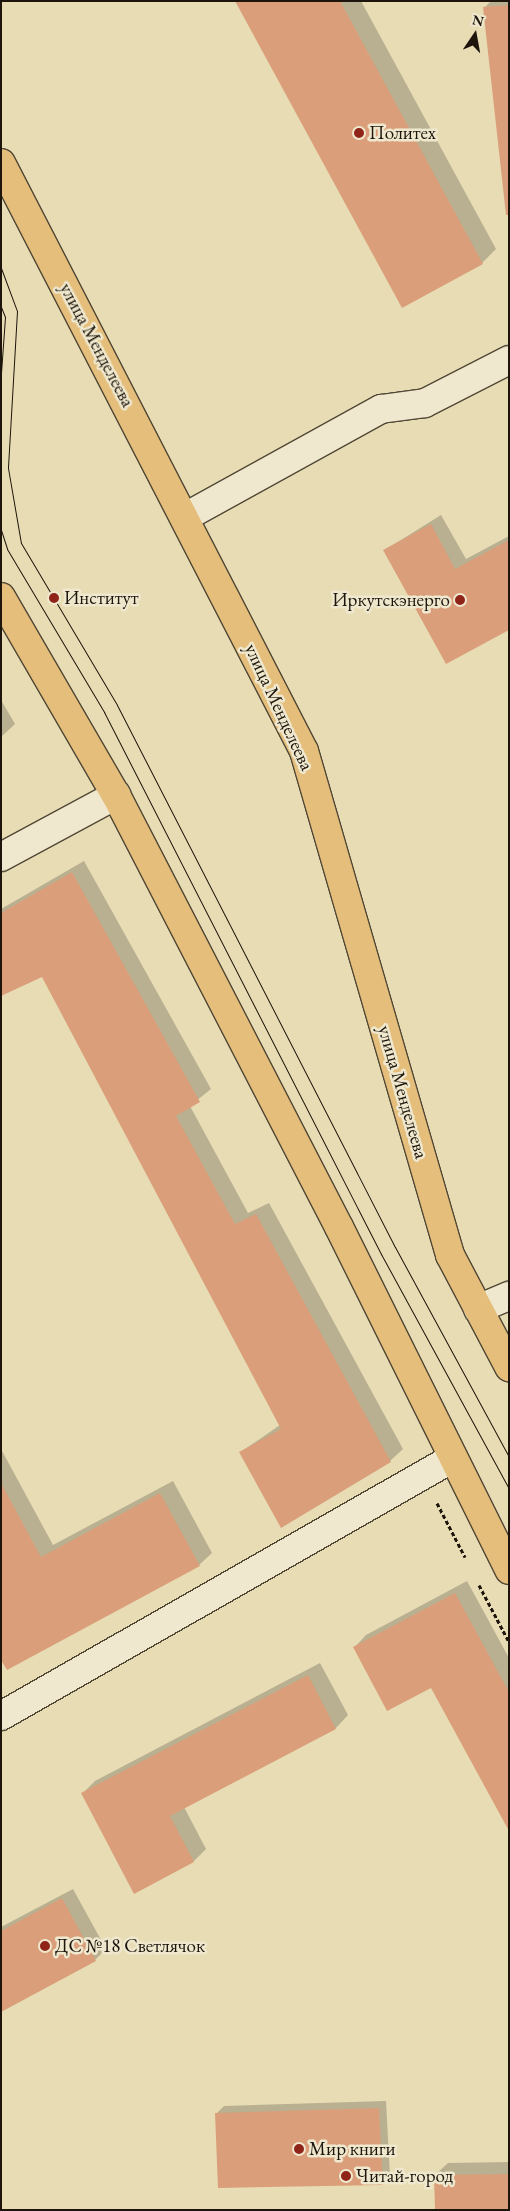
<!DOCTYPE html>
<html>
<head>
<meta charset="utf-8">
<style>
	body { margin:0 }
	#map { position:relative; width:510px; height:2211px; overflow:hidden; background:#e7dcb4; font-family:"EB Garamond",serif }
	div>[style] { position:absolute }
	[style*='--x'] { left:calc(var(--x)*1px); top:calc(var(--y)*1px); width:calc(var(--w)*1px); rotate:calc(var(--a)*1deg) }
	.shadow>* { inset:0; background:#0003 }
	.building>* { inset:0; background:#da9f7a }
	.path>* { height:3px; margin-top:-1.5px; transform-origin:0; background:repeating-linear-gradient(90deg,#1d150b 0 4px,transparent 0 6.5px) }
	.roads { filter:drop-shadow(1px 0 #504735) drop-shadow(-1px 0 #504735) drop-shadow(0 1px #504735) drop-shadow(0 -1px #504735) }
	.minor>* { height:28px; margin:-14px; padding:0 14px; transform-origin:14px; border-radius:14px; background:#efe8ce }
	.major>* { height:28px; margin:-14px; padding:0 14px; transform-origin:14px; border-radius:14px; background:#e4be7a }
	.tram>* { height:1px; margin:-0.5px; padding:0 0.5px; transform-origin:0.5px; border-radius:0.5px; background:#1d150b }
	.dots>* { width:14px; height:14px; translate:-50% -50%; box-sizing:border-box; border:2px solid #efe8ce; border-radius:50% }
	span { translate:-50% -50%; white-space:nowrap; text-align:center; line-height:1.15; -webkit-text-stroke:5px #efe8ce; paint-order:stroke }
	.poi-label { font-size:19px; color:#1d150b }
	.left { translate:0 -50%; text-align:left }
	.right { translate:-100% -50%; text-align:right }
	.street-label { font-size:19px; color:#1d150b }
	.frame { position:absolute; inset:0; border:2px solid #1d150b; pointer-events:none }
	.north { position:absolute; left:450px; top:10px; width:50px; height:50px; -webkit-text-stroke:4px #efe8ce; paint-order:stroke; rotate:12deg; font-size:14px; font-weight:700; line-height:20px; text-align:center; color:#1d150b }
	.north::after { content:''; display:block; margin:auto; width:18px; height:22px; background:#1d150b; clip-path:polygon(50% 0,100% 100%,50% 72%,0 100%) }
</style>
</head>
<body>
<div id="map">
	<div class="shadow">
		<i style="clip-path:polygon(236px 1px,361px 1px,496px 249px,482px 263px)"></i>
		<i style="clip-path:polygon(491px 1px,509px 1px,509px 214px,484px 8px)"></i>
		<i style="clip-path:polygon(441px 515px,466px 559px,509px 536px,509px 629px,385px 550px)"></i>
		<i style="clip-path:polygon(1px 700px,15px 724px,1px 737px)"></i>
		<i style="clip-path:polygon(84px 861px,211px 1089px,190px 1106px,248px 1213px,269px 1203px,403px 1449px,390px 1461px,241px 1452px,280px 1425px,42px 976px,1px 994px,1px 909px)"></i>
		<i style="clip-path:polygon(1px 1449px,53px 1545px,173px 1481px,212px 1553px,199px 1565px,1px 1657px)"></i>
		<i style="clip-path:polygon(467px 1581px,509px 1658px,509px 1828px,432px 1686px,354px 1648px,366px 1635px)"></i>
		<i style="clip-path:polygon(320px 1663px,348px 1715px,336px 1728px,184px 1807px,206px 1849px,194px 1861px,134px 1892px,83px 1793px,95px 1781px)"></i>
		<i style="clip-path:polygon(73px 1889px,106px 1949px,95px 1960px,1px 2010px,1px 1927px)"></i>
		<i style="clip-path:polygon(386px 2101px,390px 2176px,383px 2184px,216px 2114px,224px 2106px)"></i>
		<i style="clip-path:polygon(509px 2162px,509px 2210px,435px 2175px,448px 2163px)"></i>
	</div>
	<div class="building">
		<i style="clip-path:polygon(235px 1px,340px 1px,483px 264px,402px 308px)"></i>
		<i style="clip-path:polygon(509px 5px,509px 215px,506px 215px,483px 7px)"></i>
		<i style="clip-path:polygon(431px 524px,455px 569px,509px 540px,509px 630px,446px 664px,383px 550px)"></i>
		<i style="clip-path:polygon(72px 872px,200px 1102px,176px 1116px,235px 1224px,256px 1214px,391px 1462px,281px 1528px,239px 1452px,281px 1429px,42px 977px,1px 996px,1px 913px)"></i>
		<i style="clip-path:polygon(1px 1483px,41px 1557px,160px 1493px,200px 1566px,7px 1670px,1px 1660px)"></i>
		<i style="clip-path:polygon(455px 1593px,509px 1692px,509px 1831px,431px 1688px,387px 1711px,353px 1647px)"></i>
		<i style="clip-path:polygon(308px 1675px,336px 1729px,170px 1816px,194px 1862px,134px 1894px,81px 1793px)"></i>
		<i style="clip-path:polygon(62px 1898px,96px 1961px,1px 2012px,1px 1931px)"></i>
		<i style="clip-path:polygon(379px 2108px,383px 2185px,218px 2188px,215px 2113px)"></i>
		<i style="clip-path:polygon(509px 2174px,509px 2210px,435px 2210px,434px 2175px)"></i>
	</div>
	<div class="path">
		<i style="--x:437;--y:1503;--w:61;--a:62.6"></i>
		<i style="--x:479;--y:1585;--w:64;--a:62.2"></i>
	</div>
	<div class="roads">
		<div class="minor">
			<i style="--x:187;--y:516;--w:222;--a:-28.9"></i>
			<i style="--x:381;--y:409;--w:44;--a:-7.8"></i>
			<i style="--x:425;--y:403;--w:94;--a:-27.1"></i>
			<i style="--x:1;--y:857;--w:131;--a:-28.3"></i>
			<i style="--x:478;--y:1309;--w:34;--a:-23"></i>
			<i style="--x:1;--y:1716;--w:520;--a:-29.72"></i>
		</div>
		<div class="major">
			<i style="--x:1;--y:163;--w:661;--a:62.74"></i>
			<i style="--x:304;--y:751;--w:525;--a:73.84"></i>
			<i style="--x:450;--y:1255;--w:127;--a:62.2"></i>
			<i style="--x:1;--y:597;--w:229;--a:59.9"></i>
			<i style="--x:116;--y:795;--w:486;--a:62.7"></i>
			<i style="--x:339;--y:1227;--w:383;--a:63.6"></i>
		</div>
	</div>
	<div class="tram">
		<i style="--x:1;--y:268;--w:46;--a:69.6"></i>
		<i style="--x:17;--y:311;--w:157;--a:93.3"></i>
		<i style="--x:8;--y:468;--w:76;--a:80.2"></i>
		<i style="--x:21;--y:543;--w:188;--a:59.3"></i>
		<i style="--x:117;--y:705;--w:609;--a:62.85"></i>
		<i style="--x:395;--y:1247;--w:239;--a:61.5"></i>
		<i style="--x:1;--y:307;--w:11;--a:68"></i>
		<i style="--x:5;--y:317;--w:56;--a:94.1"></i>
		<i style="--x:1;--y:530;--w:20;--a:72"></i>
		<i style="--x:7;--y:549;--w:190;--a:59.2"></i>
		<i style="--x:104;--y:712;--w:609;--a:62.93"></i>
		<i style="--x:381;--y:1254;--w:268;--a:61.4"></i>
	</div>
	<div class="dots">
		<i style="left:359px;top:133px;background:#8f2418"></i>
		<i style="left:54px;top:598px;background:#8f2418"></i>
		<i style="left:460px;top:600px;background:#8f2418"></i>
		<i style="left:45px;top:1946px;background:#8f2418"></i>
		<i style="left:299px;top:2149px;background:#8f2418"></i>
		<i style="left:346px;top:2176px;background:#8f2418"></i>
	</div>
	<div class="poi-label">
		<span class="left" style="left:369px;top:133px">Политех</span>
		<span class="left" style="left:64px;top:598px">Институт</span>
		<span class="right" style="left:450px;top:600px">Иркутскэнерго</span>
		<span class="left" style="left:55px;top:1946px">ДС №18 Светлячок</span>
		<span class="left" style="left:309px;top:2149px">Мир книги</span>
		<span class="left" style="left:356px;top:2176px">Читай-город</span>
	</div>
	<div class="street-label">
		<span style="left:97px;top:345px;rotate:62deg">улица Менделеева</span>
		<span style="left:279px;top:707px;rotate:65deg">улица Менделеева</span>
		<span style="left:403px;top:1092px;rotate:74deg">улица Менделеева</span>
	</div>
	<div class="frame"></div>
	<div class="north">N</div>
</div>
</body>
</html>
